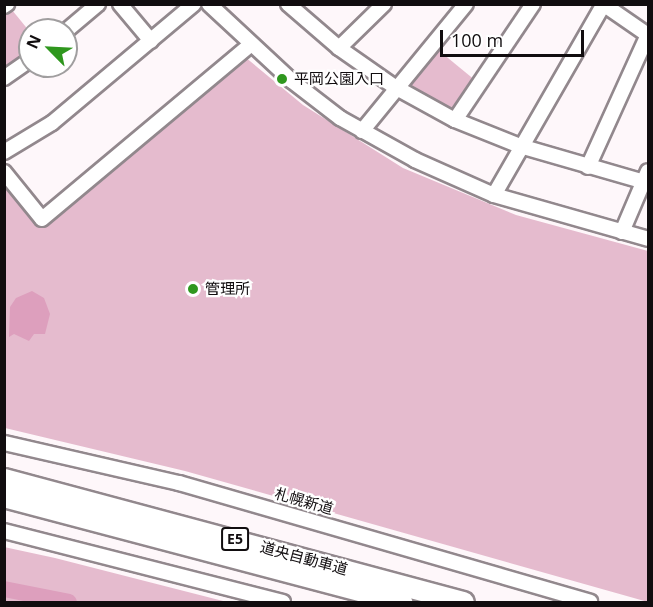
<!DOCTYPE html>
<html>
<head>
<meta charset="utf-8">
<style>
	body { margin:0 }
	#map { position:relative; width:653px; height:607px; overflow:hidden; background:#fef7fa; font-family:"Open Sans","Noto Sans JP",sans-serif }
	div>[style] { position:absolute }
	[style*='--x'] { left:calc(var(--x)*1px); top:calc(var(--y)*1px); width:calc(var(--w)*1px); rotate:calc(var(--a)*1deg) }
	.green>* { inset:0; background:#e5bbce }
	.water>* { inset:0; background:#dd9fbd }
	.river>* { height:16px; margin:-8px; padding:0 8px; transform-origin:8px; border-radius:8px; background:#dd9fbd }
	.roads { filter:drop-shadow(2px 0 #92888d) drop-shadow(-2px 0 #92888d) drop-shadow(0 2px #92888d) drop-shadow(0 -2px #92888d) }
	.minor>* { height:14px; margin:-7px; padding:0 7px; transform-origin:7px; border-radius:7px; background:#fff }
	.highway>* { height:20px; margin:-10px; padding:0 10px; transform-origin:10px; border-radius:10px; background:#fff }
	.dots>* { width:16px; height:16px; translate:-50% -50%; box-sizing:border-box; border:3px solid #fff; border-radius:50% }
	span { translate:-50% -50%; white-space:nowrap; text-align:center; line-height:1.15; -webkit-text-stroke:4.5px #fff; paint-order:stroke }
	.shield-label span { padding:2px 4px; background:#fff; border:2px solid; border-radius:4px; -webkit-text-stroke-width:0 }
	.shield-label { font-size:14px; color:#110d0f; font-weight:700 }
	.poi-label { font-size:15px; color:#110d0f }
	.left { translate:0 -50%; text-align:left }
	.street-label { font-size:15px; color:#110d0f }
	.frame { position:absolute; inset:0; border:6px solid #110d0f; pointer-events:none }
	.north { position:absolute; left:18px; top:18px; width:60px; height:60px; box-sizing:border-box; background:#fff; border:2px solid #a09e9f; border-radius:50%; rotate:294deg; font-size:16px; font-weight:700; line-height:24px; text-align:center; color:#110d0f }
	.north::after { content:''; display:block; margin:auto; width:21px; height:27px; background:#2f971e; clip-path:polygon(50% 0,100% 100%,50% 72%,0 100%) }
	.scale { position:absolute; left:440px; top:30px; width:144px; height:27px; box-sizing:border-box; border:3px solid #110d0f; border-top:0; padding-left:8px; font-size:18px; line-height:21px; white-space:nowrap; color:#110d0f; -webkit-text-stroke:4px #fff; paint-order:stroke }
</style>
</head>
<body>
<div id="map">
	<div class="green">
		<i style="clip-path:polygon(12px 10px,30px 32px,30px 53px,5px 74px,5px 16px)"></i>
		<i style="clip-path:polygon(437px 49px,476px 81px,452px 114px,405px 89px)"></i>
		<i style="clip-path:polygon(245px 57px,303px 105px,403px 168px,516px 215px,648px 251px,648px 602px,185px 471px,5px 428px,5px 182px,42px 227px)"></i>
		<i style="clip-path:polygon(4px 547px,55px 558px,227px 602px,5px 602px)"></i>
	</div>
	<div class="water">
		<i style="clip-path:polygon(32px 291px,44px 298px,50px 314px,45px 334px,34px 334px,29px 341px,14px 334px,9px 337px,10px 307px,16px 298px)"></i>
	</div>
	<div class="river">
		<i style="--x:4;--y:589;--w:66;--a:11.3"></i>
	</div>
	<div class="roads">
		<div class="minor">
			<i style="--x:120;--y:4;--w:48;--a:50"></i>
			<i style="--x:209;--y:4;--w:113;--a:42.9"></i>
			<i style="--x:292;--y:81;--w:61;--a:37.6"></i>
			<i style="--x:340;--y:118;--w:86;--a:29.2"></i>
			<i style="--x:415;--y:160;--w:86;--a:23.9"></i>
			<i style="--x:494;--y:195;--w:160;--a:15.9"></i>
			<i style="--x:288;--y:4;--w:67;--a:40.8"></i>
			<i style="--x:339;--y:48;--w:68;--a:34.9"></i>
			<i style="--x:395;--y:87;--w:68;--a:28.8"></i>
			<i style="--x:455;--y:120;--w:70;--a:21.8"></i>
			<i style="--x:520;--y:146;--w:133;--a:16.1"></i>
			<i style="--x:603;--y:4;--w:55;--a:34.6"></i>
			<i style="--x:4;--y:6;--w:4;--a:-34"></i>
			<i style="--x:66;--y:31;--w:42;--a:-40.2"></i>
			<i style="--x:339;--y:48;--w:63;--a:-44.4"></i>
			<i style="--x:4;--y:78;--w:32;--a:-35"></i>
			<i style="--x:455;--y:120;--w:140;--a:-56.1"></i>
			<i style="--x:362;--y:131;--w:164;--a:-50.7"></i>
			<i style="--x:4;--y:152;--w:56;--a:-31.1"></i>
			<i style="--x:52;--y:123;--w:185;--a:-40"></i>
			<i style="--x:588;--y:167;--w:145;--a:-65.6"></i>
			<i style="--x:4;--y:172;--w:60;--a:51"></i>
			<i style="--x:42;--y:219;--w:273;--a:-39.9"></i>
			<i style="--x:494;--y:195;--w:220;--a:-60.1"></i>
			<i style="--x:622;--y:232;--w:66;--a:-66.9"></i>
			<i style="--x:4;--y:443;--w:180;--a:12.9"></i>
			<i style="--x:179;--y:483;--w:428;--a:16.1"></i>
			<i style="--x:4;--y:531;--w:288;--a:14.3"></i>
		</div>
		<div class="highway">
			<i style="--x:4;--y:479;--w:476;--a:15"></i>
			<i style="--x:4;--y:497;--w:412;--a:14.8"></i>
		</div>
	</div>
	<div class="dots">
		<i style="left:282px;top:79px;background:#2f971e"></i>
		<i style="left:193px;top:289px;background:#2f971e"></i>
	</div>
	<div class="shield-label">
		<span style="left:235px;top:539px">E5</span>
	</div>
	<div class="poi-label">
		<span class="left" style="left:294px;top:79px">平岡公園入口</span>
		<span class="left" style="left:205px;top:289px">管理所</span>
	</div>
	<div class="street-label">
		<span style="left:304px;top:501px;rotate:16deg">札幌新道</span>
		<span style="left:304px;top:558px;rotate:15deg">道央自動車道</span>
	</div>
	<div class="frame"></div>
	<div class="north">N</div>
	<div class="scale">100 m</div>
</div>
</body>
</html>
